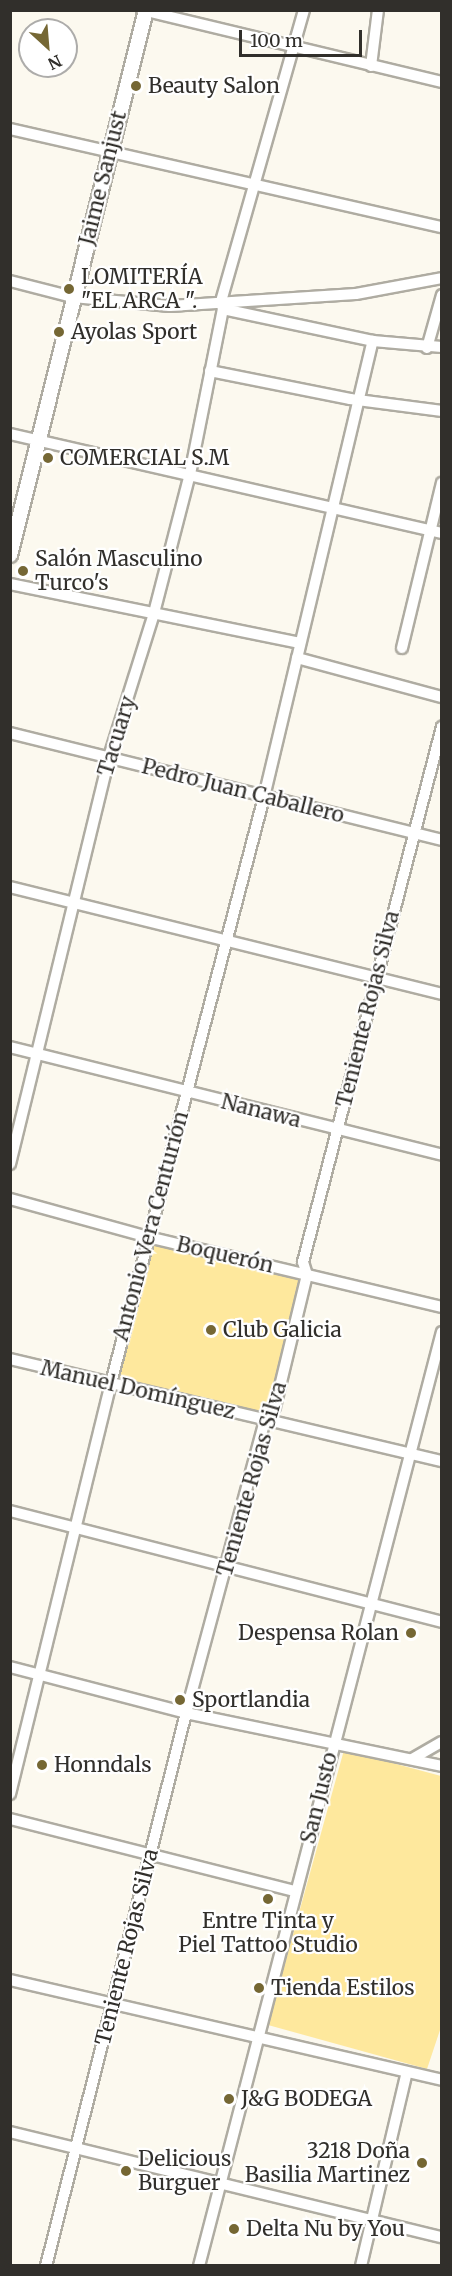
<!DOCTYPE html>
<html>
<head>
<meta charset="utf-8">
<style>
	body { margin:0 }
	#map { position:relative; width:452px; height:2276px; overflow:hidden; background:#fcf9ef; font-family:Merriweather,serif }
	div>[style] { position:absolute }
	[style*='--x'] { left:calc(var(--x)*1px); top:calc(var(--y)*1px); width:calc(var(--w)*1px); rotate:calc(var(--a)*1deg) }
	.green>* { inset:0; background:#fee89d }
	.roads { filter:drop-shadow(2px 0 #afaca2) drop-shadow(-2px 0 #afaca2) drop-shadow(0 2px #afaca2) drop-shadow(0 -2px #afaca2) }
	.minor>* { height:10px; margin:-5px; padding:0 5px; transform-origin:5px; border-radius:5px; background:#fff }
	.secondary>* { height:14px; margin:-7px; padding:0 7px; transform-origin:7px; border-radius:7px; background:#fff }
	.dots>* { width:16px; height:16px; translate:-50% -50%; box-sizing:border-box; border:3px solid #fff; border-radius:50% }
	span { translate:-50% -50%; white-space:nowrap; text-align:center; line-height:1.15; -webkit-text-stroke:4.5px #fff; paint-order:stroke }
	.poi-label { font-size:21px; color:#312f2b }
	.left { translate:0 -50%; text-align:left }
	.right { translate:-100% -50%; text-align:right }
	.street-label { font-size:21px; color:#312f2b }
	.frame { position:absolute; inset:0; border:12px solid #312f2b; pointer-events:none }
	.north { position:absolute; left:18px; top:18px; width:60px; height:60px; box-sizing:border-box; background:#fff; border:2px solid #adacaa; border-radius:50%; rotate:154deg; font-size:16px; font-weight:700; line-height:24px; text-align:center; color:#312f2b }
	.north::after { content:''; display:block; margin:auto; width:21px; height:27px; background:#756734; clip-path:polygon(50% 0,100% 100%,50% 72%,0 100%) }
	.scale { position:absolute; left:239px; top:30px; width:123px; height:27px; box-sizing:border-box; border:3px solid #312f2b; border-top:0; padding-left:8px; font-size:18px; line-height:21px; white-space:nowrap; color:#312f2b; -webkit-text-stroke:4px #fff; paint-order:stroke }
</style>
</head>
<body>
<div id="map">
	<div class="green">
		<i style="clip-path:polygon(151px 1242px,303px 1279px,271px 1406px,264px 1415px,118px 1380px)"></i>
		<i style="clip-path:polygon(344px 1750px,441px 1776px,441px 2027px,427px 2069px,268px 2025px)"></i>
	</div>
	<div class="roads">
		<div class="minor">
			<i style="--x:142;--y:10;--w:309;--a:13.5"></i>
			<i style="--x:304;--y:10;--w:304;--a:105.9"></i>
			<i style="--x:221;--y:302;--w:7;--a:74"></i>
			<i style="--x:223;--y:309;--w:153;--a:12"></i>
			<i style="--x:373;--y:341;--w:69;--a:5"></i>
			<i style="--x:371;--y:66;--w:56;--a:-82.9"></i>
			<i style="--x:10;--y:129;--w:443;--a:12.8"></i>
			<i style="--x:10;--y:281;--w:65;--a:14.3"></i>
			<i style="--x:73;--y:297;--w:97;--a:5.3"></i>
			<i style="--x:170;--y:306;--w:186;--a:-3.7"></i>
			<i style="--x:356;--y:294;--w:87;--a:-10.5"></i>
			<i style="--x:427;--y:348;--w:55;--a:-74.2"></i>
			<i style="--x:210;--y:371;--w:143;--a:11.3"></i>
			<i style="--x:350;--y:399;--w:93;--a:7.4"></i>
			<i style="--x:10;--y:434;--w:443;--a:12.9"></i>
			<i style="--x:10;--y:584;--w:296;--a:11.5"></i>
			<i style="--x:402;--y:648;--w:170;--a:-76.4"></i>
			<i style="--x:297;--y:658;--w:150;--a:15.1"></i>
			<i style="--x:10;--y:733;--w:445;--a:13.9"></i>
			<i style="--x:10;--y:887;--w:445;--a:13.9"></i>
			<i style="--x:10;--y:1047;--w:445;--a:14"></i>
			<i style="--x:10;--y:1164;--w:419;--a:-76.3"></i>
			<i style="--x:109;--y:757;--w:151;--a:-72.6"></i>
			<i style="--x:154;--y:613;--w:144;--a:-75.5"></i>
			<i style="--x:190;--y:474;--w:168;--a:-78.7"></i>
			<i style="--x:10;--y:1199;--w:143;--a:15.4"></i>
			<i style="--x:148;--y:1237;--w:302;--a:13.4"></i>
			<i style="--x:10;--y:1359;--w:444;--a:13.3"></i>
			<i style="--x:10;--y:1511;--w:446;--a:14.4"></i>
			<i style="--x:10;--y:1667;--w:182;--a:14.6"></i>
			<i style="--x:186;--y:1713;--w:261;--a:11.7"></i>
			<i style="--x:412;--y:1759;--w:34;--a:-30"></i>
			<i style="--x:10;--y:1794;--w:423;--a:-76.2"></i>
			<i style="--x:111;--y:1383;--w:606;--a:-75.37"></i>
			<i style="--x:264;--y:797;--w:469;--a:-76.6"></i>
			<i style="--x:10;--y:1819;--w:294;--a:14.2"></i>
			<i style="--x:10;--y:1980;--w:443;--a:13"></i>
			<i style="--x:10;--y:2132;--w:445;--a:13.7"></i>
			<i style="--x:46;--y:2266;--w:570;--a:-75.79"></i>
			<i style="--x:186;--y:1713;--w:303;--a:-74.9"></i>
			<i style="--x:265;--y:1420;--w:16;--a:-52"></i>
			<i style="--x:275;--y:1407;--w:136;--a:-76.4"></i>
			<i style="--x:307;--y:1275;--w:14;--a:-107"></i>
			<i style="--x:303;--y:1262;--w:553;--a:-75.44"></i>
			<i style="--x:199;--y:2266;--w:965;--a:-75.42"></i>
			<i style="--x:361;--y:2266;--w:199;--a:-76.7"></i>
		</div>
		<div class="secondary">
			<i style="--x:10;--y:555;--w:562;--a:-75.99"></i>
		</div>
	</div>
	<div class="dots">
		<i style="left:136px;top:86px;background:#756734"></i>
		<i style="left:69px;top:289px;background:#756734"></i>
		<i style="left:59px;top:332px;background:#756734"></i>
		<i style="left:48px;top:458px;background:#756734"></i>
		<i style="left:23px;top:571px;background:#756734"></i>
		<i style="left:211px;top:1330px;background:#756734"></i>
		<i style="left:411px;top:1633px;background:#756734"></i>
		<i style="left:180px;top:1700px;background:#756734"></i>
		<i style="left:42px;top:1765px;background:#756734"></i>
		<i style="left:268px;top:1899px;background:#756734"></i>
		<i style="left:259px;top:1988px;background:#756734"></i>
		<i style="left:229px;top:2099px;background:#756734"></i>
		<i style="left:422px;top:2163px;background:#756734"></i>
		<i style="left:126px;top:2171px;background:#756734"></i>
		<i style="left:234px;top:2229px;background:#756734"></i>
	</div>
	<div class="poi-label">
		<span class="left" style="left:148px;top:86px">Beauty Salon</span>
		<span class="left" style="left:81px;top:289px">LOMITERÍA<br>"EL ARCA ".</span>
		<span class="left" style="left:71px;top:332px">Ayolas Sport</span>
		<span class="left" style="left:60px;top:458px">COMERCIAL S.M</span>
		<span class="left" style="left:35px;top:571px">Salón Masculino<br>Turco's</span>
		<span class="left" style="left:223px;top:1330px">Club Galicia</span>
		<span class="right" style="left:399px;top:1633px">Despensa Rolan</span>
		<span class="left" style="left:192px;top:1700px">Sportlandia</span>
		<span class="left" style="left:54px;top:1765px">Honndals</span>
		<span style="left:268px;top:1933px">Entre Tinta y<br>Piel Tattoo Studio</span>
		<span class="left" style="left:271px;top:1988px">Tienda Estilos</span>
		<span class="left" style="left:241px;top:2099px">J&amp;G BODEGA</span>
		<span class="right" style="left:410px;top:2163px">3218 Doña<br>Basilia Martinez</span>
		<span class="left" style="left:138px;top:2171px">Delicious<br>Burguer</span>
		<span class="left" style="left:246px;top:2229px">Delta Nu by You</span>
	</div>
	<div class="street-label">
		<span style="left:103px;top:178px;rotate:-76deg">Jaime Sanjust</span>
		<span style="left:117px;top:736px;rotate:-73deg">Tacuary</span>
		<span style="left:243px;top:791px;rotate:14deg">Pedro Juan Caballero</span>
		<span style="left:368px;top:1009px;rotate:-76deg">Teniente Rojas Silva</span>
		<span style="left:261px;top:1111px;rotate:14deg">Nanawa</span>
		<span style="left:151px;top:1226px;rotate:-75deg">Antonio Vera Centurión</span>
		<span style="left:225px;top:1255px;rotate:13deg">Boquerón</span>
		<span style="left:138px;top:1390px;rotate:13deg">Manuel Domínguez</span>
		<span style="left:252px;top:1479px;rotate:-74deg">Teniente Rojas Silva</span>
		<span style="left:319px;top:1798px;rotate:-76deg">San Justo</span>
		<span style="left:127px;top:1947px;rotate:-76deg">Teniente Rojas Silva</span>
	</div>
	<div class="frame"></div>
	<div class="north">N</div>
	<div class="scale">100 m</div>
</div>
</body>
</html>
